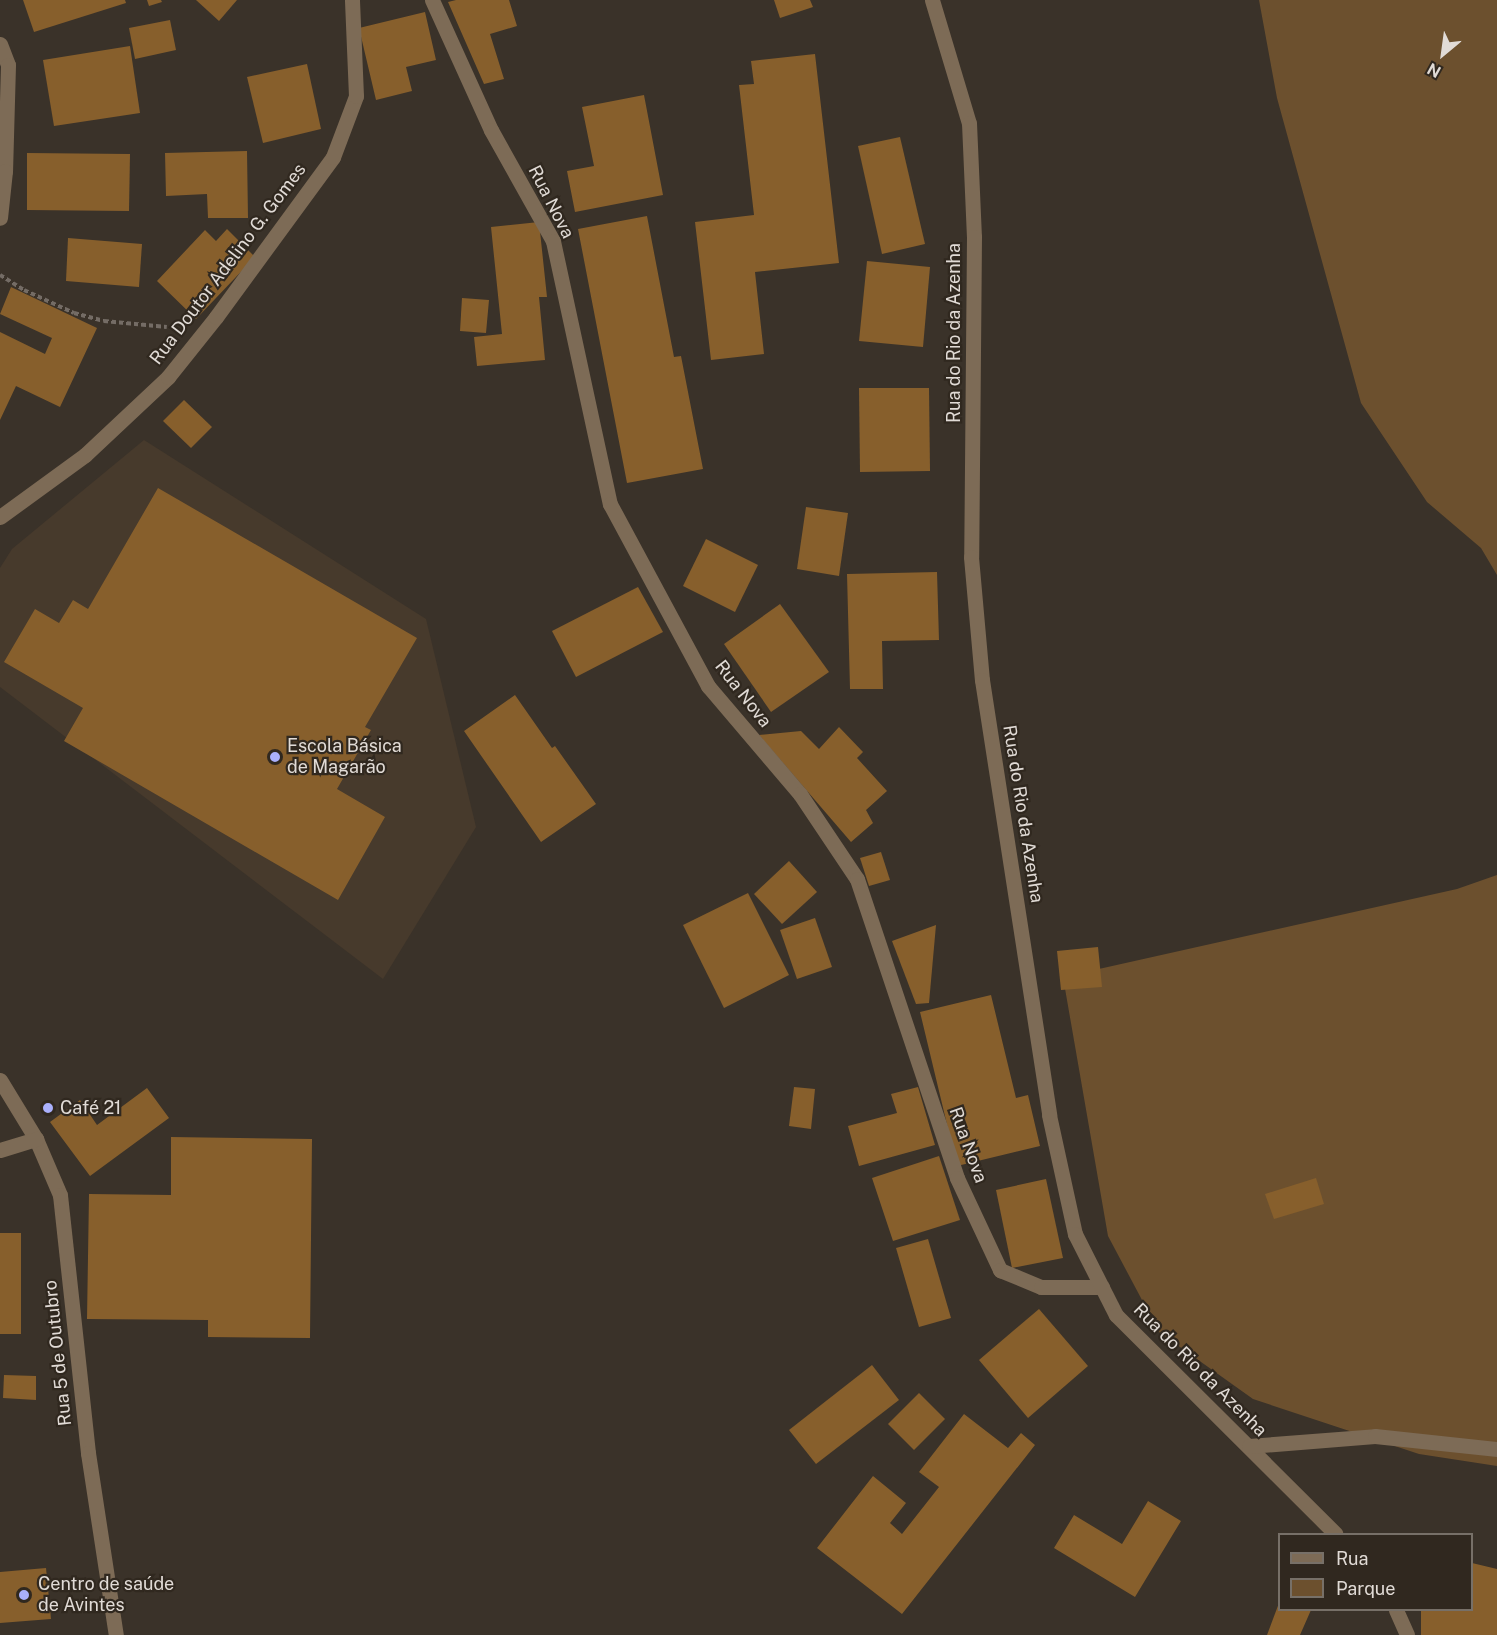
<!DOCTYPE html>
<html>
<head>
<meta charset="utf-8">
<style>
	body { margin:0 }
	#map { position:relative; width:1497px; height:1635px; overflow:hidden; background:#3a3229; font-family:"Public Sans",sans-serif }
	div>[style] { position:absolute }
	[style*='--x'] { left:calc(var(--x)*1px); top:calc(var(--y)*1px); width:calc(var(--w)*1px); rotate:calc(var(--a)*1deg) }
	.built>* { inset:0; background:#473a2c }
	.green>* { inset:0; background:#6c502e }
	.building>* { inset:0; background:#875f2c }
	.path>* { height:4px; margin-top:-2px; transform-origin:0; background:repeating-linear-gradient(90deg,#746c65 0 4.5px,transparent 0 7.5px) }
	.minor>* { height:15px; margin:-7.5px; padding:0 7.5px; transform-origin:7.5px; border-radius:7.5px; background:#7d6b56 }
	.dots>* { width:16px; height:16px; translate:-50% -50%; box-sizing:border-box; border:3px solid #30281f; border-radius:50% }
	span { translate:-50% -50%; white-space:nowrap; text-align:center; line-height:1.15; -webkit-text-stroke:4.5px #30281f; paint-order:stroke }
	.street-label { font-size:18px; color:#e1dbd6 }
	.poi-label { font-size:18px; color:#e1dbd6 }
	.left { translate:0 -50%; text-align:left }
	.legend { position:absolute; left:1278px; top:1533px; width:195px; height:78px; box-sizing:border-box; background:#30281f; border:2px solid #777068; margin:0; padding:8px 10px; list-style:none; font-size:18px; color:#e1dbd6 }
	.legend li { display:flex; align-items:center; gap:12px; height:30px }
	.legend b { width:30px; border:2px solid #777068 }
	.north { position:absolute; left:1413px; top:24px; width:60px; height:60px; -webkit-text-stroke:4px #30281f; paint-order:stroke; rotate:209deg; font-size:16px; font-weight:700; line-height:24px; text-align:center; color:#e1dbd6 }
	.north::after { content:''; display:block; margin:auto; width:21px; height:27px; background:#e1dbd6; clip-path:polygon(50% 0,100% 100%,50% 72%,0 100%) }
</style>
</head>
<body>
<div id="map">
	<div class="built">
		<i style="clip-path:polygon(144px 440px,426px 619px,476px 827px,383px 979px,0 687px,0 568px,12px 549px)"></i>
	</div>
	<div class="green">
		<i style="clip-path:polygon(1259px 0,1497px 0,1497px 575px,1481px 548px,1427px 502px,1361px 403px,1277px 98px)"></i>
		<i style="clip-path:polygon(1497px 875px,1497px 1466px,1419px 1454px,1253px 1399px,1159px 1332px,1108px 1236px,1063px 977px,1457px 889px)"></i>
	</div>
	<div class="building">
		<i style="clip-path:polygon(23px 0,125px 0,126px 3px,34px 32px)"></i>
		<i style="clip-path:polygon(147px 0,161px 0,162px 2px,149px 6px)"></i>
		<i style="clip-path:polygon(196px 0,237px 0,219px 21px)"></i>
		<i style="clip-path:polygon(456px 0,509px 0,517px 26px,490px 34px,504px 79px,484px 84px,448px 2px)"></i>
		<i style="clip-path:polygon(774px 0,810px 0,813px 7px,780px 18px)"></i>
		<i style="clip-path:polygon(425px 12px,436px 60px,406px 67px,412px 91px,376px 100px,359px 28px)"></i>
		<i style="clip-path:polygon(170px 20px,176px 50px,135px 59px,129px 28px)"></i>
		<i style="clip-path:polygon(130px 46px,140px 113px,54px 126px,43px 60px)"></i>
		<i style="clip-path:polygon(815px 54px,839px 263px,755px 272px,764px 354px,711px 360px,695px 222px,754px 215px,739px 85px,754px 84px,751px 61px)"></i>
		<i style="clip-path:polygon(307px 64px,321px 129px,263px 143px,247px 77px)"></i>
		<i style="clip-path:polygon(644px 95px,663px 195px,575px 212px,567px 171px,594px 166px,582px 107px)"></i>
		<i style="clip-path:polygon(900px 137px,925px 244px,882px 254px,858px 146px)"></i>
		<i style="clip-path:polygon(247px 151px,248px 218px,208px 218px,207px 194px,166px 196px,165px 153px)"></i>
		<i style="clip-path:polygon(27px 153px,130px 154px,129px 211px,27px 210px)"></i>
		<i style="clip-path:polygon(647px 216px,674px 357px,681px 356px,703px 469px,627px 483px,578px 229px)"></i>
		<i style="clip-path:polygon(539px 222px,547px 297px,539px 297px,545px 360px,477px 366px,474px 337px,502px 334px,491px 227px)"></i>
		<i style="clip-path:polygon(227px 229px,255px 257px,196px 319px,157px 281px,205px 230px,216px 241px)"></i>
		<i style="clip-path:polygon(68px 238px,142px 244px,139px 287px,66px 281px)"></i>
		<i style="clip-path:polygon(867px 261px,930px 267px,923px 347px,859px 341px)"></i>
		<i style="clip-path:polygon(11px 287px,97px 328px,60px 407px,16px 386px,0 420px,0 332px,45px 354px,52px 338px,0 314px)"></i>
		<i style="clip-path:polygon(462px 298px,489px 300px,486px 333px,460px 331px)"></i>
		<i style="clip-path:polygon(859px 388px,929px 388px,930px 471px,860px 472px)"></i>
		<i style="clip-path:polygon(184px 400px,212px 427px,191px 448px,163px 421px)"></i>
		<i style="clip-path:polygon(158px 488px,417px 638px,365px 727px,371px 730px,337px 789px,385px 817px,338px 900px,64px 741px,83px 708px,4px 662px,35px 609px,59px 623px,73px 600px,88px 609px)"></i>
		<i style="clip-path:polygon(806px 507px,848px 513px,839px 576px,797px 569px)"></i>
		<i style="clip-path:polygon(706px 539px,758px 565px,735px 612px,683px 586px)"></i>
		<i style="clip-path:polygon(937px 572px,939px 640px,882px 641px,883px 689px,850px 689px,847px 574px)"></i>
		<i style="clip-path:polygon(638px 587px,663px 632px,576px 677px,552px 631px)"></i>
		<i style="clip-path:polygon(780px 604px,829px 672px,771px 712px,724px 644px)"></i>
		<i style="clip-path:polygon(515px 695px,552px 748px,555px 746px,596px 804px,541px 842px,464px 731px)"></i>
		<i style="clip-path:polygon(839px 727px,863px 752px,857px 758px,887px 791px,866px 810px,873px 823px,851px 842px,759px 735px,801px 731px,819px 749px)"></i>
		<i style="clip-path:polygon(881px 852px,890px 880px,869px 886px,860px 858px)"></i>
		<i style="clip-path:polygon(789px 861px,817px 892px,782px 924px,754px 894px)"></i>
		<i style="clip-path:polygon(748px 893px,789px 975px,724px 1008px,683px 925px)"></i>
		<i style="clip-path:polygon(815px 918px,832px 967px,797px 979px,780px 930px)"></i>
		<i style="clip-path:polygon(936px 925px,929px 1003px,916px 1004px,892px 941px)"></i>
		<i style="clip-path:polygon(1098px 947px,1102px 987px,1061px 990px,1057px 951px)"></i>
		<i style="clip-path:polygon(991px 995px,1016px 1098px,1028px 1095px,1040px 1146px,957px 1166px,920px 1012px)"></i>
		<i style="clip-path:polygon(794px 1087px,815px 1089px,811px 1129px,789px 1126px)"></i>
		<i style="clip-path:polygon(918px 1087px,935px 1145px,859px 1166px,848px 1126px,897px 1113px,891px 1094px)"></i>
		<i style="clip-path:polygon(147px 1088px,169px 1118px,90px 1176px,50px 1122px,80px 1100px,97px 1125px)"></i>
		<i style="clip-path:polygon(171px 1137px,312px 1139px,310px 1338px,208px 1337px,208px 1320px,87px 1319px,89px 1194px,171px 1195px)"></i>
		<i style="clip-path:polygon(939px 1156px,960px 1220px,893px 1241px,872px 1178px)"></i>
		<i style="clip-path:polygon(1316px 1178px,1324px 1204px,1274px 1219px,1265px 1194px)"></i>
		<i style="clip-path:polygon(1046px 1179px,1063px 1258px,1012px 1268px,996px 1190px)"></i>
		<i style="clip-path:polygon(0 1233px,21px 1233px,21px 1334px,0 1334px)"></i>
		<i style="clip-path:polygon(928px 1239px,951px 1318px,919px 1327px,896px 1248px)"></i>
		<i style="clip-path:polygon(1039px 1309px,1088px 1366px,1028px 1418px,979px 1360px)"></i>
		<i style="clip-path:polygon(872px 1365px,899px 1400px,816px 1464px,789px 1430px)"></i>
		<i style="clip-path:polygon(4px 1375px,36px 1376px,36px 1400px,3px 1398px)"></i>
		<i style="clip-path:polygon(919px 1393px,945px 1419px,914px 1450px,888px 1424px)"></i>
		<i style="clip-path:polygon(964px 1414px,1008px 1448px,1021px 1433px,1035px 1445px,902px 1614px,817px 1548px,873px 1476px,906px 1503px,890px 1523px,902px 1534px,939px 1487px,919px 1472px)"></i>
		<i style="clip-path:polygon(1148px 1501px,1181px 1521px,1135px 1597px,1054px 1548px,1074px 1515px,1122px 1544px)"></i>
		<i style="clip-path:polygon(1472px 1563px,1497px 1569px,1497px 1635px,1421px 1635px,1421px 1610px,1472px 1610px)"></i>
		<i style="clip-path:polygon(46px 1568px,51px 1619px,0 1623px,0 1572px)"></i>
		<i style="clip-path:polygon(1279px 1603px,1280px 1610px,1311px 1610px,1300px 1635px,1267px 1635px)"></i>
	</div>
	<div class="path">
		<i style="--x:0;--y:275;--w:28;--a:32"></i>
		<i style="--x:24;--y:290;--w:55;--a:24.7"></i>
		<i style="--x:74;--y:313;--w:31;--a:15"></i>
		<i style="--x:104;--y:321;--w:63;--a:5.4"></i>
	</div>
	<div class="minor">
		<i style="--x:432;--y:0;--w:143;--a:65.6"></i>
		<i style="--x:491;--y:130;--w:127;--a:60.8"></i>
		<i style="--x:553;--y:241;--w:269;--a:77.8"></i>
		<i style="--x:610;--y:504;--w:207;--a:61.7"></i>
		<i style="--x:708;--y:686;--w:142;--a:49.6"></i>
		<i style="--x:800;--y:794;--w:102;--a:56.2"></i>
		<i style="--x:857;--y:879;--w:315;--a:71.5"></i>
		<i style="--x:957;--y:1178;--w:102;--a:64.9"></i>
		<i style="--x:1000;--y:1270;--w:44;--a:22.5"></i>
		<i style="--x:1041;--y:1287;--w:61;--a:0"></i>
		<i style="--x:932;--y:0;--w:128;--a:73.3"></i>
		<i style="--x:969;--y:123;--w:114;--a:87.5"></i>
		<i style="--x:974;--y:237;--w:320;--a:90.5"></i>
		<i style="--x:971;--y:557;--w:123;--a:84.9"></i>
		<i style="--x:982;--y:680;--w:440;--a:81.2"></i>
		<i style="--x:1049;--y:1115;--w:122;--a:77.7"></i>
		<i style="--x:1075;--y:1234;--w:91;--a:63.2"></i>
		<i style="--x:1116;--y:1315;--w:310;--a:44.9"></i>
		<i style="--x:0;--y:44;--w:22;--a:69"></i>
		<i style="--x:8;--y:65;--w:106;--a:91.6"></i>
		<i style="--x:5;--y:171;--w:47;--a:96.1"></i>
		<i style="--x:0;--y:517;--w:105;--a:-36.1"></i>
		<i style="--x:85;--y:455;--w:114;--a:-43.2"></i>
		<i style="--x:168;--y:377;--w:77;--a:-51.3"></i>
		<i style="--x:216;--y:317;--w:198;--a:-53.8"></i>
		<i style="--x:333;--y:157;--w:65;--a:-69.3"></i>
		<i style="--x:356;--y:96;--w:96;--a:-92.4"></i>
		<i style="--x:0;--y:1080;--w:69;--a:58.6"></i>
		<i style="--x:36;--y:1139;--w:61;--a:66.8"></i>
		<i style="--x:60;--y:1195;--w:260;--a:83.8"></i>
		<i style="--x:88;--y:1453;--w:184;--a:81.3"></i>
		<i style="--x:0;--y:1150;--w:38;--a:-17"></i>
		<i style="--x:1249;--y:1446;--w:126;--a:-4.5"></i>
		<i style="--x:1375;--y:1436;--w:123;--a:6.1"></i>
		<i style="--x:1396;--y:1610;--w:27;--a:66"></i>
	</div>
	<div class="dots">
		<i style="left:275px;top:757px;background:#aab0fb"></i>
		<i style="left:48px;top:1108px;background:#aab0fb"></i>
		<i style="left:24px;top:1595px;background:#aab0fb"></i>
	</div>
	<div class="street-label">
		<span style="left:551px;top:202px;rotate:63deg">Rua Nova</span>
		<span style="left:228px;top:264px;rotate:-53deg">Rua Doutor Adelino G. Gomes</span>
		<span style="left:954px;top:333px;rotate:-90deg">Rua do Rio da Azenha</span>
		<span style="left:743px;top:694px;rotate:52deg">Rua Nova</span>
		<span style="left:1023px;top:814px;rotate:81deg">Rua do Rio da Azenha</span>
		<span style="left:968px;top:1145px;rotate:70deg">Rua Nova</span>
		<span style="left:58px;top:1353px;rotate:-96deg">Rua 5 de Outubro</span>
		<span style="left:1200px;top:1370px;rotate:45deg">Rua do Rio da Azenha</span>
	</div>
	<div class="poi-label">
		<span class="left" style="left:287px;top:757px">Escola Básica<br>de Magarão</span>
		<span class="left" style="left:60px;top:1108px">Café 21</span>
		<span class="left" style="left:38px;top:1595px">Centro de saúde<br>de Avintes</span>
	</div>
	<ul class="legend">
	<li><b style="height:8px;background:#7d6b56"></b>Rua</li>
	<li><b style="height:16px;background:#6c502e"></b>Parque</li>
	</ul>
	<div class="north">N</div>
</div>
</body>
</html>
